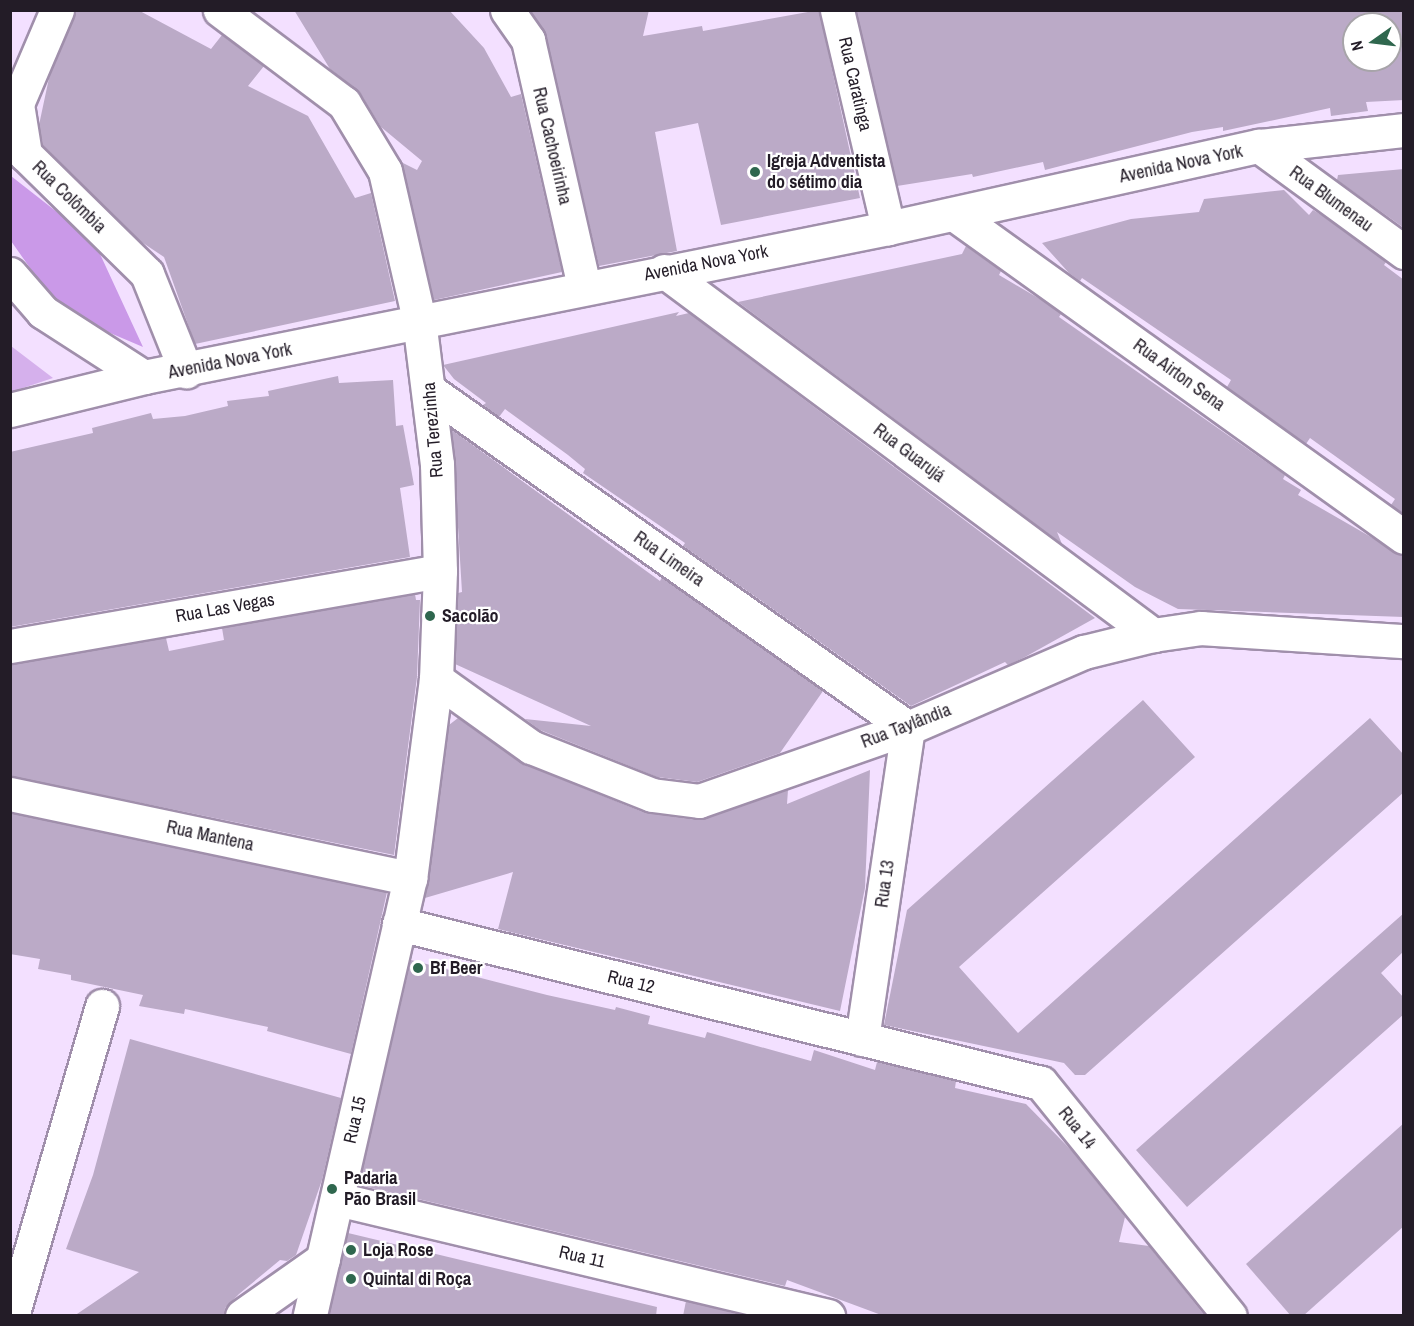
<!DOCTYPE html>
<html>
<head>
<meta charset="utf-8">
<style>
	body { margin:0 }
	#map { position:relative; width:1414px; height:1326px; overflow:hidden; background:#f3e0ff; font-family:"Archivo Narrow",sans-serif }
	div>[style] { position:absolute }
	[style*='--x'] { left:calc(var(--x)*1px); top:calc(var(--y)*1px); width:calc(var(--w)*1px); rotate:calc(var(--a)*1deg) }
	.green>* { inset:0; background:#d5b0ec }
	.forest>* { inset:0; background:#ca99e8 }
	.building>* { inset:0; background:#bbaac7 }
	.roads { filter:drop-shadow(2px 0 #a08fab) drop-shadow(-2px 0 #a08fab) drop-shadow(0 2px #a08fab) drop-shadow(0 -2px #a08fab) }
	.minor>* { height:33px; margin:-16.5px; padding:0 16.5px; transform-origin:16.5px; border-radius:16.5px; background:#fff }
	.major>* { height:33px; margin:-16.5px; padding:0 16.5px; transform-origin:16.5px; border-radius:16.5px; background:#fff }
	.highway>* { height:33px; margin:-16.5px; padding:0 16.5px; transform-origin:16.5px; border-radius:16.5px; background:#fff }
	.dots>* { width:16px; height:16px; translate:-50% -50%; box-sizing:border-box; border:3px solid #fff; border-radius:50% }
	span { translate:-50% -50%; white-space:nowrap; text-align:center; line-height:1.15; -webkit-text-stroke:4.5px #fff; paint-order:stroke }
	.street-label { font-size:18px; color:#231c27 }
	.poi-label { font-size:18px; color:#231c27; font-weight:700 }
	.left { translate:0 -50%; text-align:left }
	.frame { position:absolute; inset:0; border:12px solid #231c27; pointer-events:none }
	.north { position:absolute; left:1342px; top:12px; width:60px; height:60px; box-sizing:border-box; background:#fff; border:2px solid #a7a4a9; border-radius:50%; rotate:256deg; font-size:16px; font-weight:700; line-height:24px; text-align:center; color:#231c27 }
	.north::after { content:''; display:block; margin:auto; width:21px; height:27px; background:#2f674e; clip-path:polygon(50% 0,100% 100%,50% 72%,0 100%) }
</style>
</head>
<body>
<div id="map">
	<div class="green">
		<i style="clip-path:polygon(11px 346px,53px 378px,11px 392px)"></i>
	</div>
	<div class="forest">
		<i style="clip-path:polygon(10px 161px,11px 176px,94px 241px,143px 347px,61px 312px,11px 241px)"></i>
	</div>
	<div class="building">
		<i style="clip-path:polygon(75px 10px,138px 10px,211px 49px,222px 35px,264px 66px,248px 86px,308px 116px,355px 198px,371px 193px,395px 301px,195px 344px,164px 257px,140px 241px,43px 145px,39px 125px,49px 78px)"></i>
		<i style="clip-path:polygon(294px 10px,449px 10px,484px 48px,511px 97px,521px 94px,562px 272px,434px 300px,401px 162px,417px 170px,422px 161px,381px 127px,360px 93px,330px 69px)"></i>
		<i style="clip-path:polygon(530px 10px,649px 10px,643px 36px,702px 26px,703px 31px,819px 10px,860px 198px,721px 225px,698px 123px,655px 132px,677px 251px,599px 266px,546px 36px)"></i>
		<i style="clip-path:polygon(evenodd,856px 10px,1404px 10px,1404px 100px,1366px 102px,1368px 111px,1331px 116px,1330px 108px,1223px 131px,1223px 127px,1192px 132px,1045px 170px,1043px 162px,973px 177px,972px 174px,897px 186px,856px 10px,1354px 24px,1390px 24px,1390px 60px,1354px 60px,1354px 24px)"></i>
		<i style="clip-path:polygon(1404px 169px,1404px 228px,1337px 180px,1338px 175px)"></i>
		<i style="clip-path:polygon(1284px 190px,1309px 215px,1313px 210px,1323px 216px,1386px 262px,1384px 265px,1404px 280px,1404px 514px,1391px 505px,1395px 499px,1310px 438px,1306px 444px,1227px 387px,1231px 380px,1082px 278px,1080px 281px,1069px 273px,1042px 243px,1131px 219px,1199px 212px,1204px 199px)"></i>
		<i style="clip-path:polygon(966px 246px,1001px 271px,999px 275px,1045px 302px,1061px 314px,1059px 317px,1285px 475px,1283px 479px,1301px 490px,1298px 495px,1404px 556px,1404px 617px,1178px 609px,1135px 587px,1057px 532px,1062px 544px,738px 302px,962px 254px)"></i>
		<i style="clip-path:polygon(679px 312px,676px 316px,689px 313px,1095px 618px,1025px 657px,1008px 665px,1005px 662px,911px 706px,683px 546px,685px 543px,583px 473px,585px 469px,568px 455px,505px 409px,499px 417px,483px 405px,486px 403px,454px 379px,443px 365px)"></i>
		<i style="clip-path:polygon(338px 376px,339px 383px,393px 380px,396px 426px,403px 425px,414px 485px,400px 488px,410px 557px,10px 627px,10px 452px,93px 433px,92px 428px,151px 413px,153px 419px,185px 416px,228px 406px,227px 401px,269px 396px,268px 391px)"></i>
		<i style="clip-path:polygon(452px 430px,660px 581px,662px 577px,823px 691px,780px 753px,697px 782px,657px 777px,540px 730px,525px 719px,591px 726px,455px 664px,458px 593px,462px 592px)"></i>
		<i style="clip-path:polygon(415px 594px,416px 600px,420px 600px,417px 677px,394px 855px,10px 776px,10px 664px,166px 638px,169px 651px,224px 640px,222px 628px)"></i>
		<i style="clip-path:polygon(1143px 700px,1195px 757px,959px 967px,1018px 1033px,1370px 718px,1404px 755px,1404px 792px,1085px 1075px,1075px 1075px,1064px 1063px,884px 1025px,907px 910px)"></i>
		<i style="clip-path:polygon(458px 718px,524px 764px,645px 813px,697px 820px,788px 790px,787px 804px,870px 770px,865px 888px,840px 1011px,498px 929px,513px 872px,425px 898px,449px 725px)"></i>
		<i style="clip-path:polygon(10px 813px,387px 892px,351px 1054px,267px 1031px,268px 1027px,185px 1009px,184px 1014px,139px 1006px,143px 995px,71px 980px,71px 975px,38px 969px,40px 959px,10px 954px)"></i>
		<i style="clip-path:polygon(1404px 913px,1404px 951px,1381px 973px,1404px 998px,1404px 1014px,1187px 1207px,1136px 1150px)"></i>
		<i style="clip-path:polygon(411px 960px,547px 995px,615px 1010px,616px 1007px,650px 1016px,648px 1024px,705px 1038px,707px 1032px,811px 1061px,814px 1050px,875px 1070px,877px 1062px,956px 1081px,955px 1088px,1026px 1104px,1073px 1152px,1125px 1217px,1119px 1242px,1149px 1246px,1205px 1316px,884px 1316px,787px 1280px,785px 1286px,359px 1185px)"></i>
		<i style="clip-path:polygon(130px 1039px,341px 1098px,322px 1180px,296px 1255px,287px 1261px,280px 1260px,239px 1294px,225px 1308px,224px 1316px,74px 1316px,139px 1272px,66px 1249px,93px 1175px)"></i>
		<i style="clip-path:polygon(1404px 1123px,1404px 1226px,1303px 1316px,1291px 1316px,1246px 1264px)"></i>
		<i style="clip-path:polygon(348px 1233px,657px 1307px,656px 1316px,329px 1316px)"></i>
		<i style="clip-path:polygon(686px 1301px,745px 1316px,683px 1316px)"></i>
	</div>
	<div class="roads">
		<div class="minor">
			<i style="--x:57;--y:10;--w:102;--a:113.1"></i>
			<i style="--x:17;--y:104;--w:51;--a:80.9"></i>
			<i style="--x:25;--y:154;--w:171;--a:44.5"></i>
			<i style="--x:147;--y:274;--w:105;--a:68.1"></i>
			<i style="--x:220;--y:10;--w:155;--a:36.9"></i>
			<i style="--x:344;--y:103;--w:79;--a:58.9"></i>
			<i style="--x:385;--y:171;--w:153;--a:77.1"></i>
			<i style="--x:419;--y:320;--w:145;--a:82.9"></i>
			<i style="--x:437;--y:464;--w:107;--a:88.4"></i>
			<i style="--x:440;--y:571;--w:108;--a:92.1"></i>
			<i style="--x:436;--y:679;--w:201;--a:97.4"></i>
			<i style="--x:410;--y:878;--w:449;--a:102.9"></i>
			<i style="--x:507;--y:10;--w:37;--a:55"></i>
			<i style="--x:528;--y:40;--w:252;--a:77.2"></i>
			<i style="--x:837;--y:10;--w:224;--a:76.8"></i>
			<i style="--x:1259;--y:146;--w:180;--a:36.2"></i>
			<i style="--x:954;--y:214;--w:554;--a:35.67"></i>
			<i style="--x:664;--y:271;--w:610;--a:36.66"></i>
			<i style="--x:430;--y:391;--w:585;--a:35.18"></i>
			<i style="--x:10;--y:646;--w:436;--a:-9.9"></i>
			<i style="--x:436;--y:679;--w:117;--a:35.6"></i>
			<i style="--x:531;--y:747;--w:130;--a:21.6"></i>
			<i style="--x:652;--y:795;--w:47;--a:7.3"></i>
			<i style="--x:699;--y:801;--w:221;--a:-19.3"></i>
			<i style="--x:908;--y:728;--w:192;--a:-23.4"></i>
			<i style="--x:1084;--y:652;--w:71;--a:-13.8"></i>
			<i style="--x:1153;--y:635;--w:49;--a:-8.3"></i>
			<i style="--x:1201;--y:628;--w:203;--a:3.7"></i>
			<i style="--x:10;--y:794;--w:409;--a:11.9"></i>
			<i style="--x:399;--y:924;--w:661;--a:13.91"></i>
			<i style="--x:1041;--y:1083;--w:300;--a:51"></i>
			<i style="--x:862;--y:1039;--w:314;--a:-81.6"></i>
			<i style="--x:337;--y:1199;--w:505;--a:13.4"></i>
			<i style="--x:12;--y:1316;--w:323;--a:-73.8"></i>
			<i style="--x:242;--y:1316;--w:99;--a:-35.1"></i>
		</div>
		<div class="major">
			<i style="--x:10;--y:410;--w:138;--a:-13.8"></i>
			<i style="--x:144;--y:377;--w:759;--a:-11.32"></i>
			<i style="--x:888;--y:228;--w:380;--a:-12.5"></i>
			<i style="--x:1259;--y:146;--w:146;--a:-6.3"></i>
		</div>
		<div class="highway">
			<i style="--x:10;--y:274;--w:50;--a:49"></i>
			<i style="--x:43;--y:312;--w:120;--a:32.8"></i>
		</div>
	</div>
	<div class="dots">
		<i style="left:755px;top:172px;background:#2f674e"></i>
		<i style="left:430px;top:616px;background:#2f674e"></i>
		<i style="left:418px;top:968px;background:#2f674e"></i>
		<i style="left:332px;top:1189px;background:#2f674e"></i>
		<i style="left:351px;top:1250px;background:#2f674e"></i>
		<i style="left:351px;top:1279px;background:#2f674e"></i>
	</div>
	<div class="street-label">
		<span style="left:855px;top:84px;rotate:77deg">Rua Caratinga</span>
		<span style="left:552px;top:146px;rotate:77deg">Rua Cachoeirinha</span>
		<span style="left:1181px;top:164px;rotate:-12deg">Avenida Nova York</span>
		<span style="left:69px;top:197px;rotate:44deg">Rua Colômbia</span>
		<span style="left:1331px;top:199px;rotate:36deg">Rua Blumenau</span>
		<span style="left:706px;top:263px;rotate:-11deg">Avenida Nova York</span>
		<span style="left:230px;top:361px;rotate:-11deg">Avenida Nova York</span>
		<span style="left:1179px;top:375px;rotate:36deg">Rua Airton Sena</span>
		<span style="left:433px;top:430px;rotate:-95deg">Rua Terezinha</span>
		<span style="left:909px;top:453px;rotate:37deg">Rua Guarujá</span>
		<span style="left:669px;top:559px;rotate:35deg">Rua Limeira</span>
		<span style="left:225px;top:608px;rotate:-10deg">Rua Las Vegas</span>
		<span style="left:906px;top:726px;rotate:-21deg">Rua Taylândia</span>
		<span style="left:210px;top:836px;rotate:12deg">Rua Mantena</span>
		<span style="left:885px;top:884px;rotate:-82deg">Rua 13</span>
		<span style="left:631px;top:982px;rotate:14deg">Rua 12</span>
		<span style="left:355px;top:1120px;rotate:-77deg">Rua 15</span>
		<span style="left:1077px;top:1128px;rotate:51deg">Rua 14</span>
		<span style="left:582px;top:1257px;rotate:13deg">Rua 11</span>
	</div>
	<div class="poi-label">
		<span class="left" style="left:767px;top:172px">Igreja Adventista<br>do sétimo dia</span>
		<span class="left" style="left:442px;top:616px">Sacolão</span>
		<span class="left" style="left:430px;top:968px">Bf Beer</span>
		<span class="left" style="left:344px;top:1189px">Padaria<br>Pão Brasil</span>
		<span class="left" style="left:363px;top:1250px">Loja Rose</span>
		<span class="left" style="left:363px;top:1279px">Quintal di Roça</span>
	</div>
	<div class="frame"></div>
	<div class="north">N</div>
</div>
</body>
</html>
